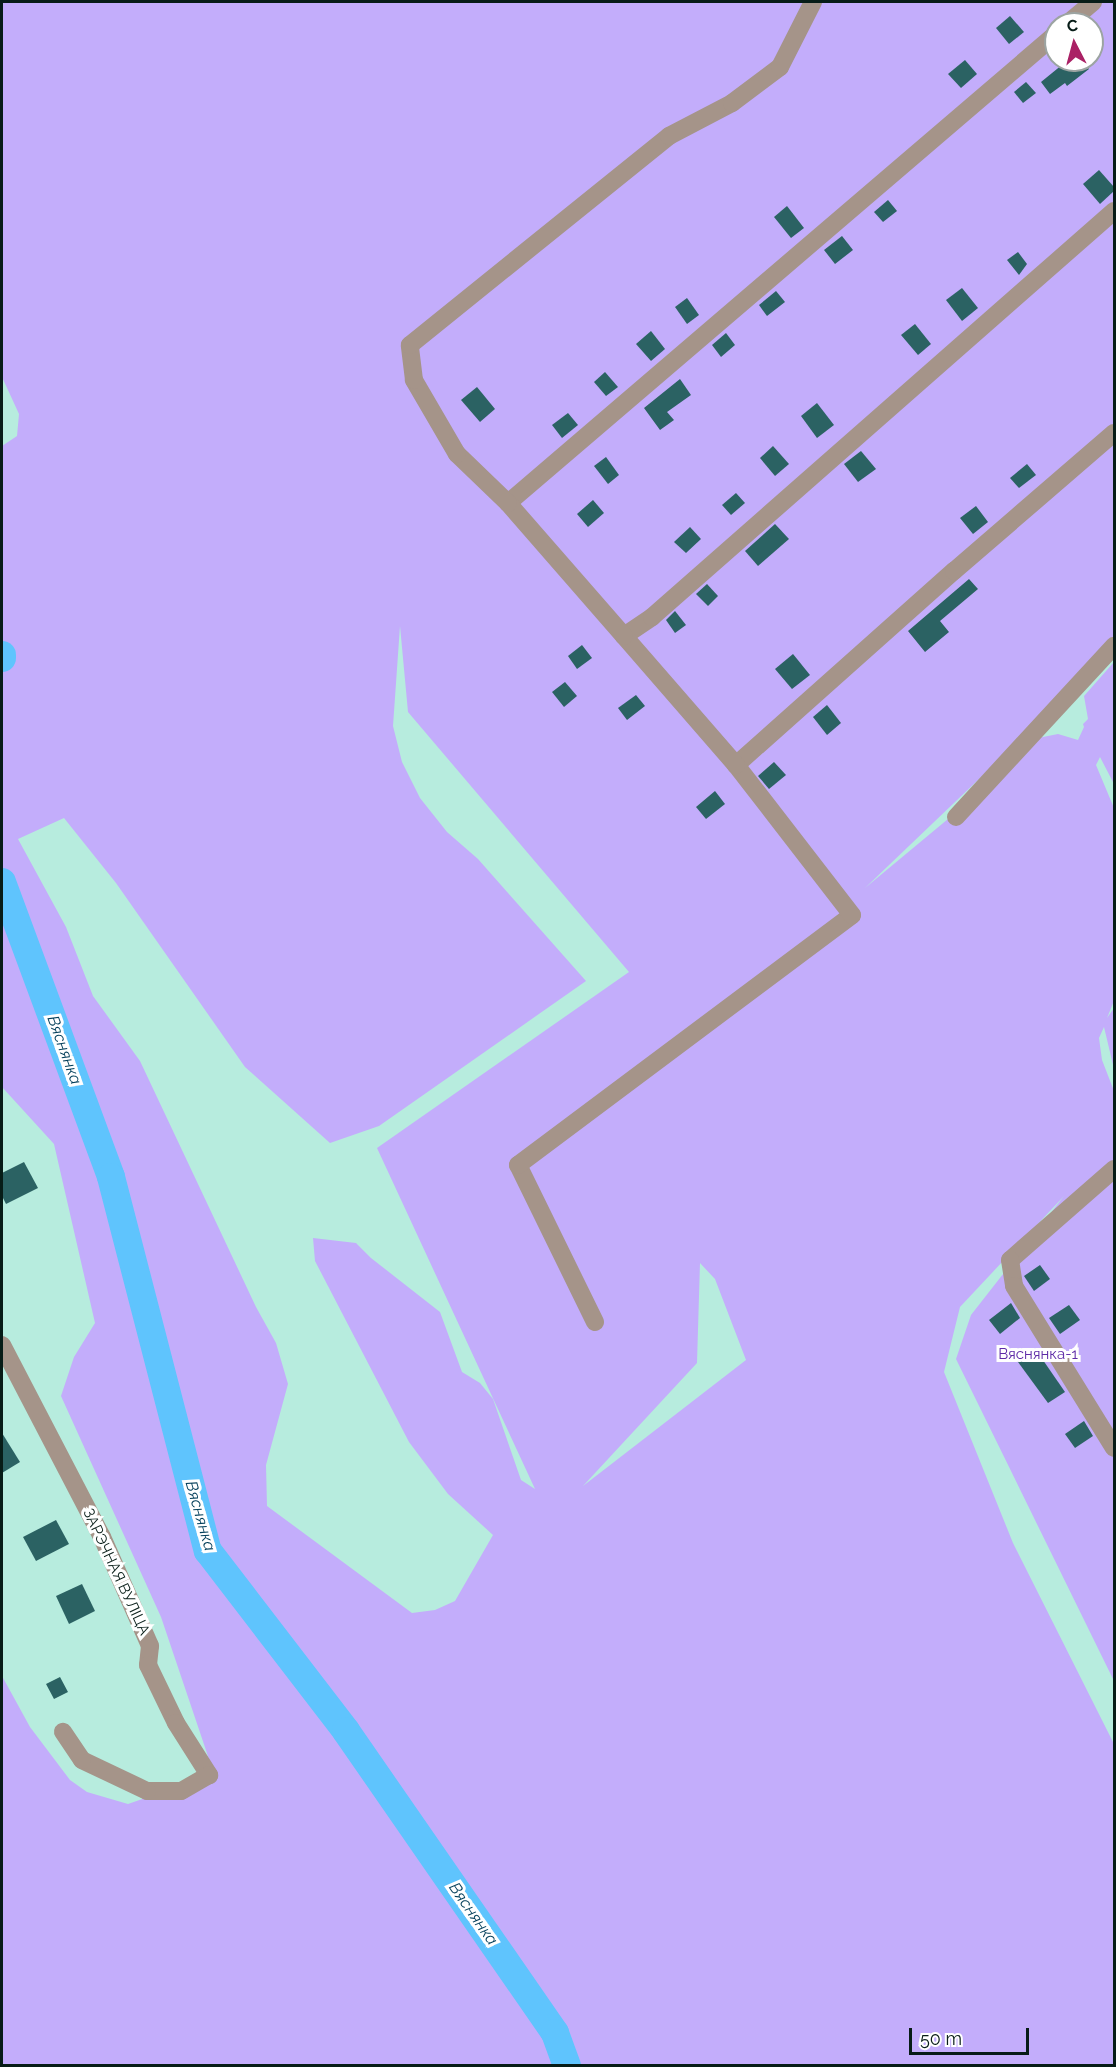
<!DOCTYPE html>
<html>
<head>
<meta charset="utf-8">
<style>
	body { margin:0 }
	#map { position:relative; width:1116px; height:2067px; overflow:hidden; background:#b7ecde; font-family:Raleway,sans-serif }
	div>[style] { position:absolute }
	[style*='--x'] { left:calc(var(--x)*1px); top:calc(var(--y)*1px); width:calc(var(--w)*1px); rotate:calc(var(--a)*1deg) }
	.green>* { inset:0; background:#c3adfb }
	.river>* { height:28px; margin:-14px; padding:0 14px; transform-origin:14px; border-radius:14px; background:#5fc4fd }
	.building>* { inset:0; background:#2b6263 }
	.minor>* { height:18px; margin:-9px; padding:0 9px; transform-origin:9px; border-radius:9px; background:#a59489 }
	span { translate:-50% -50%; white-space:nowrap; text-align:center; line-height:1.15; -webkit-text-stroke:6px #fff; paint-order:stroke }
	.park-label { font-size:15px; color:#5e2ba7 }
	.street-label { font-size:15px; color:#071c17 }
	.water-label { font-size:16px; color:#003d59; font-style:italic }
	.frame { position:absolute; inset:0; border:3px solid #071c17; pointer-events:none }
	.north { position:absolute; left:1044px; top:12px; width:60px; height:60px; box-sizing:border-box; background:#fff; border:2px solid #9ca4a2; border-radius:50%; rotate:354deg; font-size:16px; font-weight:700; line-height:24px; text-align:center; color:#071c17 }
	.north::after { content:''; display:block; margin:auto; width:21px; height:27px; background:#aa2165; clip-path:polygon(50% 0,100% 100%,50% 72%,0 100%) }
	.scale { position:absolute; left:909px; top:2028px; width:120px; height:27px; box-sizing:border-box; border:3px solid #071c17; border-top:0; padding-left:8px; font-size:18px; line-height:21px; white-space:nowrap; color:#071c17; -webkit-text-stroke:4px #fff; paint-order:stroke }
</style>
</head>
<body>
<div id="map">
	<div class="green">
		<i style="clip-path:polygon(evenodd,2px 2px,1114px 2px,1114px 650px,865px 888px,1025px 755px,1038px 738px,1058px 734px,1078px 740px,1084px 727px,1083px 724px,1088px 719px,1084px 696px,1114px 662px,1114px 784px,1100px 757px,1096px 765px,1114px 808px,1114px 1001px,1107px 1018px,1114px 1008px,1114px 1069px,1104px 1027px,1099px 1038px,1102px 1060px,1114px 1091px,1114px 1681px,956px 1359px,971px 1315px,1064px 1196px,960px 1307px,944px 1372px,1013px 1543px,1114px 1744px,1114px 2065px,2px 2065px,2px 1676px,30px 1727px,70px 1780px,87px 1792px,128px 1804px,214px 1774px,161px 1617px,61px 1396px,74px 1357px,95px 1323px,54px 1144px,2px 1087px,2px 446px,17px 436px,19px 414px,2px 377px,2px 2px,1056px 24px,1092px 24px,1092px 60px,1056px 60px,1056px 24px,2px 2px,400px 626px,408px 712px,629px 972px,377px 1148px,535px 1489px,521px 1480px,493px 1399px,480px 1383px,462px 1372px,440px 1312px,371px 1258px,356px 1243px,313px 1238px,315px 1261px,409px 1442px,448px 1494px,493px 1535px,455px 1601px,435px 1610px,412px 1613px,267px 1506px,266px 1465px,288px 1384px,276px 1343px,256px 1307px,140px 1061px,93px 996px,66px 927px,18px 839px,64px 818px,116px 883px,245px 1067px,330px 1143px,379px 1126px,586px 981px,478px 859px,447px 832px,420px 798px,402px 762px,393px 726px,400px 626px,2px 2px,700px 1263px,715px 1279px,746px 1360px,583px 1486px,697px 1363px,700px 1263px)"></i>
	</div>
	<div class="river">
		<i style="--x:2;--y:655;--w:3;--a:90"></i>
		<i style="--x:2;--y:882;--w:314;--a:69.7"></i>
		<i style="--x:111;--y:1177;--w:386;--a:75.5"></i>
		<i style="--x:208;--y:1551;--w:227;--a:52.5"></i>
		<i style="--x:346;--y:1731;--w:367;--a:55.3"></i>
		<i style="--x:555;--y:2033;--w:35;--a:70"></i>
	</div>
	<div class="building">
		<i style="clip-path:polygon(1010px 16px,1024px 32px,1009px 44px,996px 28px)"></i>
		<i style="clip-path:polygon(965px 60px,977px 74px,961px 88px,948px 74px)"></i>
		<i style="clip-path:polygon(1068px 60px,1082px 60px,1089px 69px,1067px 86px,1065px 83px,1050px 94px,1041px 82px)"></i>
		<i style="clip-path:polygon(1026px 82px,1036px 93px,1023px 103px,1014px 92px)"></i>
		<i style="clip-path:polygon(1099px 170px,1114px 187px,1114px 191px,1100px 204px,1083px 184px)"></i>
		<i style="clip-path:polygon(888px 200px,897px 211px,883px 222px,874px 212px)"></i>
		<i style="clip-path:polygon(787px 206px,804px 228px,791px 238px,774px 217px)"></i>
		<i style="clip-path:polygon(842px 236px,853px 250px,835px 264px,824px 250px)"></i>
		<i style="clip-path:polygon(1018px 252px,1027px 264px,1019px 275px,1007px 260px)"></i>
		<i style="clip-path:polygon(962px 288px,978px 308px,962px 321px,946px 300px)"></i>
		<i style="clip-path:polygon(776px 291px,785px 302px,767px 316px,759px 305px)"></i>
		<i style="clip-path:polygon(687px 298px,699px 315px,687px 324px,675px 307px)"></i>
		<i style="clip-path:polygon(915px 324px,931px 344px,918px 355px,901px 335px)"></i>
		<i style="clip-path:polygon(651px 331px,665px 349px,651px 361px,636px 344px)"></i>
		<i style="clip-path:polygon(726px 333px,735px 345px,721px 357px,712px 345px)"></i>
		<i style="clip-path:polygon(605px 372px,618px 387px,606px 396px,594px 382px)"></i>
		<i style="clip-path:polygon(680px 379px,691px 395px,667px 412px,674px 420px,660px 430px,644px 408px)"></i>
		<i style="clip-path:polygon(477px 387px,495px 409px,480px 422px,461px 400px)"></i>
		<i style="clip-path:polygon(817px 403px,834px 425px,817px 438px,801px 416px)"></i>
		<i style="clip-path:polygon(568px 413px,578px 425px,562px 438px,552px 425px)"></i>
		<i style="clip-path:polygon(773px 446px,789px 464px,775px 476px,760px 458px)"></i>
		<i style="clip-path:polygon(861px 451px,876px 469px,858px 482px,844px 464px)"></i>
		<i style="clip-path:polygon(606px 457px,619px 475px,608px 484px,594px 466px)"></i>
		<i style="clip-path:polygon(1027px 464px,1036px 475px,1019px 488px,1010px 478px)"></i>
		<i style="clip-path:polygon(736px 493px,745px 503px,731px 515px,722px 505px)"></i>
		<i style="clip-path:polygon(593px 500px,604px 513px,588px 527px,577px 514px)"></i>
		<i style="clip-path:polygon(976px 506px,988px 522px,973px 534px,960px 518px)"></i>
		<i style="clip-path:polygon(775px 524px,789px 539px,758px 566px,745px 551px)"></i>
		<i style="clip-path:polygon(690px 527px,701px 539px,686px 553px,674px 542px)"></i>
		<i style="clip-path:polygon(969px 579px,978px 589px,940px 621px,949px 632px,925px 652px,908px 631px)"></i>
		<i style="clip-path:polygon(707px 584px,718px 596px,708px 606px,696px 594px)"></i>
		<i style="clip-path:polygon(675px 611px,686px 625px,675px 633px,666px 620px)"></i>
		<i style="clip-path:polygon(582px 645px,592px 658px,577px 669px,568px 656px)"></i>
		<i style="clip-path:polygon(793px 654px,810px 675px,792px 689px,775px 669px)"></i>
		<i style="clip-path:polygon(565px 682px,577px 696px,564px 707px,552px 692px)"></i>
		<i style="clip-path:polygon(636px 695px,645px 706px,627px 720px,618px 708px)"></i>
		<i style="clip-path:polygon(827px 705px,841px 723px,827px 735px,813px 717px)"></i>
		<i style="clip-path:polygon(774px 762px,786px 775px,769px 789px,758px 776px)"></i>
		<i style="clip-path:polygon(715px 791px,725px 804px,706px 819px,696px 807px)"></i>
		<i style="clip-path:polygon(24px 1162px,38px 1188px,6px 1204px,2px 1196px,2px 1173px)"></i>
		<i style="clip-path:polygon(1040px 1265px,1050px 1279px,1034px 1291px,1024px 1276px)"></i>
		<i style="clip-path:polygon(1011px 1303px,1020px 1318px,1000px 1334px,989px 1320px)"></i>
		<i style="clip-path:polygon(1069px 1305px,1080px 1320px,1060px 1334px,1049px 1318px)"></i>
		<i style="clip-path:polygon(1036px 1350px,1065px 1392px,1048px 1403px,1018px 1362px)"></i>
		<i style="clip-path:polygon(1084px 1421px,1093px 1436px,1075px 1448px,1065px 1434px)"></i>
		<i style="clip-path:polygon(2px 1433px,20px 1462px,2px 1473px)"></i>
		<i style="clip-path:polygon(56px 1520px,69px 1544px,36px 1561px,23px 1537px)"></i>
		<i style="clip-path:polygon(82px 1584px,95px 1611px,69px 1624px,56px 1596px)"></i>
		<i style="clip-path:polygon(60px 1677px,68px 1692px,54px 1699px,46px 1684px)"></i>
	</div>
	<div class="minor">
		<i style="--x:1067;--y:24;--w:34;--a:-40"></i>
		<i style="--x:508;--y:503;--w:721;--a:-40.56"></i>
		<i style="--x:624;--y:636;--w:34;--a:-34"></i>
		<i style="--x:652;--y:617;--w:615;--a:-41.31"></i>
		<i style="--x:736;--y:765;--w:292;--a:-41.7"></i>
		<i style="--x:954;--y:571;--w:211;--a:-40.8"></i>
		<i style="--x:956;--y:817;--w:233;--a:-47.3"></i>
		<i style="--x:1114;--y:1169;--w:138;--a:138.8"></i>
		<i style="--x:1010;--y:1260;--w:26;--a:81"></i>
		<i style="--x:1014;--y:1286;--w:190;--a:58.3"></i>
		<i style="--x:595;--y:1322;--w:175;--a:-116.1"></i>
		<i style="--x:518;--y:1165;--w:417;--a:-36.8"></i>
		<i style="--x:852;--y:915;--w:190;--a:-127.7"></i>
		<i style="--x:736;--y:765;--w:171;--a:-131"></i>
		<i style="--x:624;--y:636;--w:176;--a:-131.1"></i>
		<i style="--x:508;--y:503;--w:71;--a:-136.1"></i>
		<i style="--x:457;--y:454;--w:86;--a:-120.2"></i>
		<i style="--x:414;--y:380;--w:35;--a:-97"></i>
		<i style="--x:410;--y:345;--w:333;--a:-38.9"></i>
		<i style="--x:669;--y:136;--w:71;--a:-27.6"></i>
		<i style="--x:732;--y:103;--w:60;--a:-36.9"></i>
		<i style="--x:780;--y:67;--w:73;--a:-63.1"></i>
		<i style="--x:2;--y:1345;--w:216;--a:62.5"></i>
		<i style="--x:102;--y:1537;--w:119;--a:66.2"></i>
		<i style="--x:150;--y:1646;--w:19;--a:96"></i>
		<i style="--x:148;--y:1665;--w:64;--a:64.2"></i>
		<i style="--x:176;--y:1723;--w:62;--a:57.6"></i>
		<i style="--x:209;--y:1775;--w:32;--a:150"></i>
		<i style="--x:181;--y:1791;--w:34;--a:180"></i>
		<i style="--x:147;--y:1791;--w:72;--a:-154.5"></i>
		<i style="--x:82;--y:1760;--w:34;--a:-124"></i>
	</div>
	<div class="park-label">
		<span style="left:1038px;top:1355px">Вяснянка-1</span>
	</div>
	<div class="street-label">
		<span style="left:116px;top:1572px;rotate:65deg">ЗАРЭЧНАЯ ВУЛІЦА</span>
	</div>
	<div class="water-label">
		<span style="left:64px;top:1050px;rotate:70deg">Вяснянка</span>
		<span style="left:200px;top:1516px;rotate:74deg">Вяснянка</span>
		<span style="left:473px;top:1914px;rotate:55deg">Вяснянка</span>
	</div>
	<div class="frame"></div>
	<div class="north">С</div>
	<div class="scale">50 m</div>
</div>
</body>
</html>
